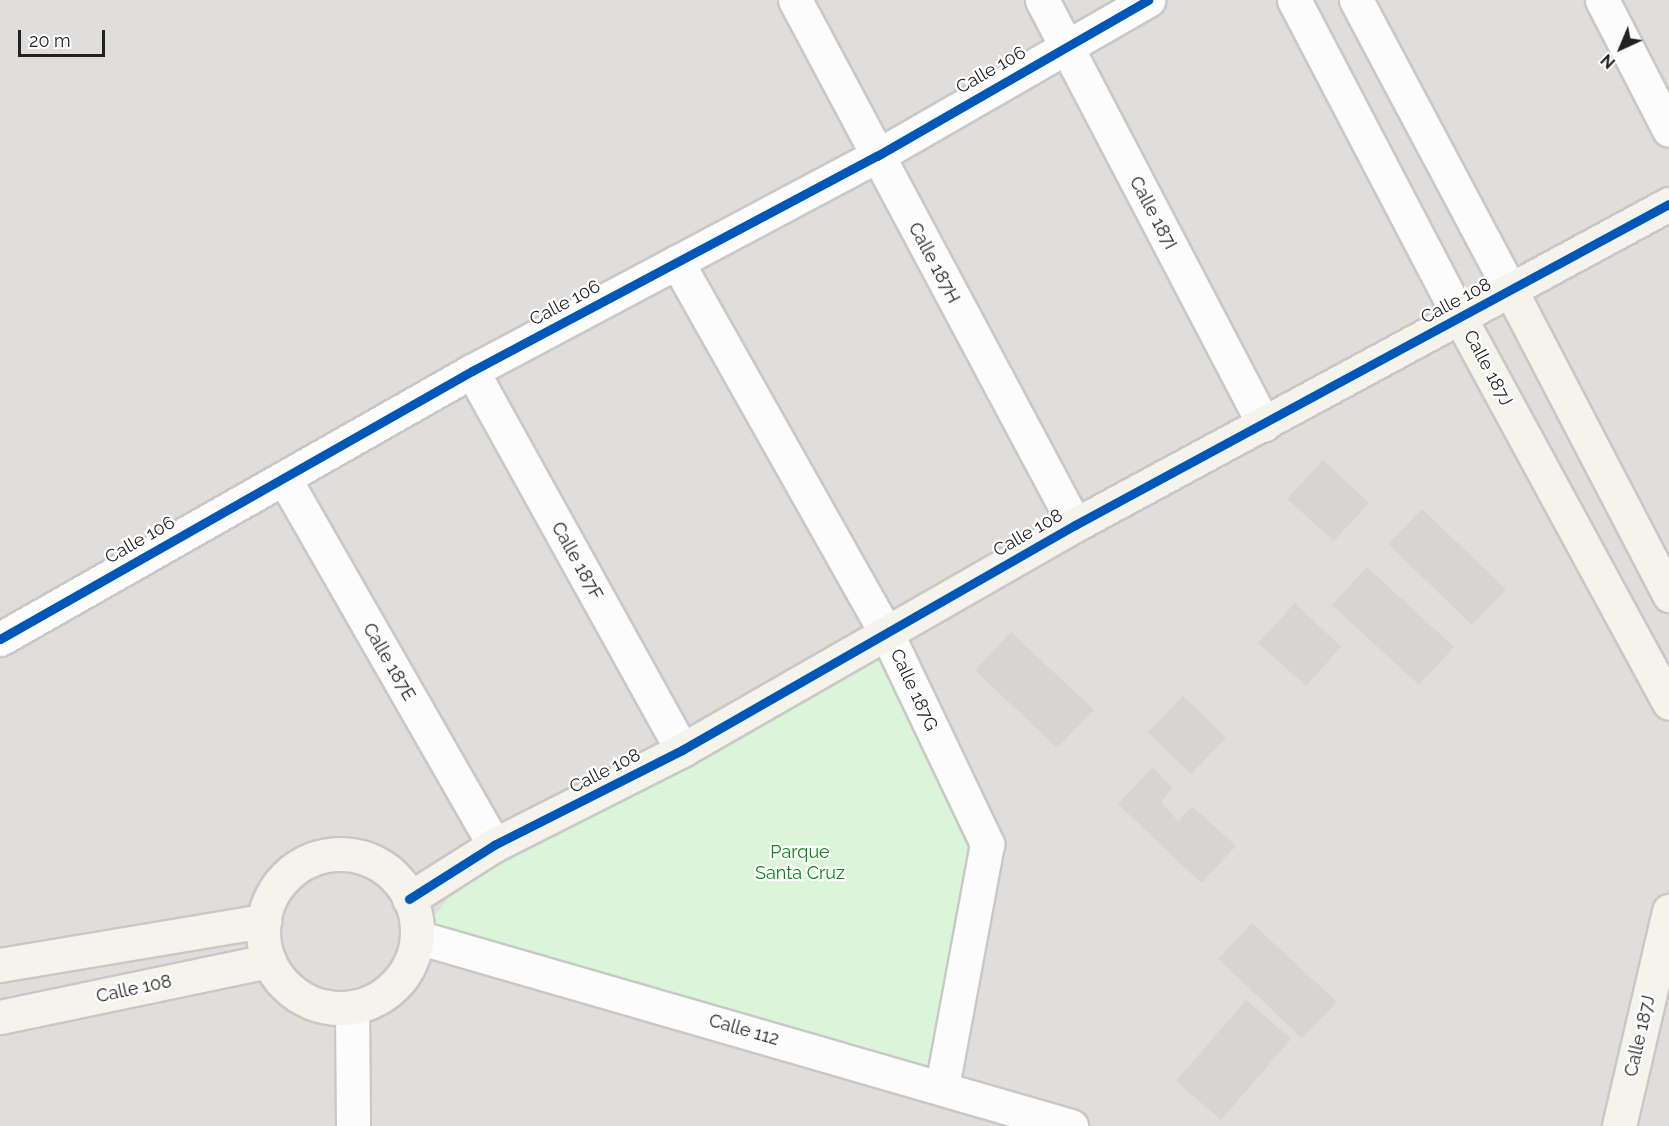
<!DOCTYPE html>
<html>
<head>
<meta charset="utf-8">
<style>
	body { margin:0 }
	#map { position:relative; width:1669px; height:1126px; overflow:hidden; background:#f0eeeb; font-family:Raleway,sans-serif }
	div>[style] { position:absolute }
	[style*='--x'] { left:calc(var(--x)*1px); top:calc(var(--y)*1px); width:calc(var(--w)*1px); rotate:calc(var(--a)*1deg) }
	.residential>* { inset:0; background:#dfdedc }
	.park>* { inset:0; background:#daf5da }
	.building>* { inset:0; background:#d7d4d2 }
	.roads { filter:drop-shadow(2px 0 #c9c8c7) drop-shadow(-2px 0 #c9c8c7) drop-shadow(0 2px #c9c8c7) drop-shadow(0 -2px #c9c8c7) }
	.street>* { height:33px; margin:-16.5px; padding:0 16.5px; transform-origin:16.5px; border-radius:16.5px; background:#fdfcfc }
	.secondary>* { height:33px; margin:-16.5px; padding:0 16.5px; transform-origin:16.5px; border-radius:16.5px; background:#f4f4ed }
	.secondary>.ring { margin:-16.5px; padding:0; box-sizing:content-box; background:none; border:33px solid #f4f4ed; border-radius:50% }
	.cycleway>* { height:9px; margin:-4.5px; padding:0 4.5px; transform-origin:4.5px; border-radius:4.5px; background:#0057b8 }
	span { translate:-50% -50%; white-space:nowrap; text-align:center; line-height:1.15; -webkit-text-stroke:4.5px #fff; paint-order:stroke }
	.street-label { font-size:18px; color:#222 }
	.park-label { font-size:18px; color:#0c8416 }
	.north { position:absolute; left:1591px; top:18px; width:60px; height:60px; -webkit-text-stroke:4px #fff; paint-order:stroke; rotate:224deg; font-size:16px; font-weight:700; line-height:24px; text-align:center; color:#222 }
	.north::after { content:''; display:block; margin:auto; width:21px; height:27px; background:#222; clip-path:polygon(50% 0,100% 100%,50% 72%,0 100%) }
	.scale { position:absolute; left:18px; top:30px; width:87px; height:27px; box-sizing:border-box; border:3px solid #222; border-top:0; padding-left:8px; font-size:18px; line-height:21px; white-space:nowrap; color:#222; -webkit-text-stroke:4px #fff; paint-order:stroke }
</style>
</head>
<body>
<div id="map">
	<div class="residential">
		<i style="clip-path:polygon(0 0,1669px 0,1669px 1126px,0 1126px)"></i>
	</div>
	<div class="park">
		<i style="clip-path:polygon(883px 630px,972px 845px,934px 1074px,423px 931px,492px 840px)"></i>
	</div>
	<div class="building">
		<i style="clip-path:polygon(1323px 460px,1369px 503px,1334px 541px,1287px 499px)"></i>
		<i style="clip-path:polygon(1422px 509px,1506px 589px,1472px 625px,1388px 544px)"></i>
		<i style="clip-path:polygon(1367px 567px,1454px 647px,1419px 685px,1332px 605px)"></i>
		<i style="clip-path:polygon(1295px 603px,1341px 647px,1306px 686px,1258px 643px)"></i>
		<i style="clip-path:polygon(1011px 632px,1094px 710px,1057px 748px,975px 670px)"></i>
		<i style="clip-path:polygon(1183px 696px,1226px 738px,1191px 774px,1148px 732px)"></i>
		<i style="clip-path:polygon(1153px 767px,1172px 788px,1161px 802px,1178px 821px,1192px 806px,1236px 846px,1201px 883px,1118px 804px)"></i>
		<i style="clip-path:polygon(1252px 923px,1337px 1002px,1302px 1038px,1218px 959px)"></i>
		<i style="clip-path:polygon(1246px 1000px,1291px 1039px,1221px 1120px,1176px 1081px)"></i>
	</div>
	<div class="roads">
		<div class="street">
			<i style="--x:795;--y:0;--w:595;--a:61.93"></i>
			<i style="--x:1042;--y:0;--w:479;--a:62.4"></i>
			<i style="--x:1294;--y:0;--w:356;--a:62.4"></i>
			<i style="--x:1356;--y:0;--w:330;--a:62"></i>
			<i style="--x:1602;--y:0;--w:146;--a:62.7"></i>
			<i style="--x:677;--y:262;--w:427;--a:60.6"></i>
			<i style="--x:887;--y:634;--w:233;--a:64.5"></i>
			<i style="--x:987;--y:844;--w:246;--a:100.5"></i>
			<i style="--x:472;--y:371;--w:433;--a:61"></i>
			<i style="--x:284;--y:478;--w:423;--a:60.2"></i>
			<i style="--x:0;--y:639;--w:543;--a:-29.59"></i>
			<i style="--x:472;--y:371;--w:459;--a:-28"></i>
			<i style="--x:877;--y:156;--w:313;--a:-29.9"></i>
			<i style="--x:417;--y:937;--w:681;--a:16.12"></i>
			<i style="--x:352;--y:1008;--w:118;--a:89.5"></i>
		</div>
		<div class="secondary">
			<i style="--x:1511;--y:291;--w:343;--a:62.5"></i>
			<i style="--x:1459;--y:316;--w:440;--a:61.5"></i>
			<i class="ring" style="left:263px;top:854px;width:121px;height:121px"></i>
			<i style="--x:409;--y:899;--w:101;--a:-32.4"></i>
			<i style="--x:494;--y:845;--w:211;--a:-26.8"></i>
			<i style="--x:682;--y:750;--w:453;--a:-29.8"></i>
			<i style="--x:1075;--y:525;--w:675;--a:-28.39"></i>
			<i style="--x:0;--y:965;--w:268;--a:-9.5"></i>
			<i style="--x:0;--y:1017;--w:275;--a:-11.8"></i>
			<i style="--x:1619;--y:1126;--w:221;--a:-76.9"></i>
		</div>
	</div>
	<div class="cycleway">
		<i style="--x:0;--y:639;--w:543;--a:-29.59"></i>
		<i style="--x:472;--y:371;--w:459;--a:-28"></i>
		<i style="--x:877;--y:156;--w:313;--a:-29.9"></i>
		<i style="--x:409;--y:899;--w:101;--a:-32.4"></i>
		<i style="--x:494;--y:845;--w:211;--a:-26.8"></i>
		<i style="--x:682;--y:750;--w:453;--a:-29.8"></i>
		<i style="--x:1075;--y:525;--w:675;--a:-28.39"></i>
	</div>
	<div class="street-label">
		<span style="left:991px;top:70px;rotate:-30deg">Calle 106</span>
		<span style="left:1153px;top:213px;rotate:62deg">Calle 187I</span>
		<span style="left:934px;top:263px;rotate:62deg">Calle 187H</span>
		<span style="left:1456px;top:301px;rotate:-28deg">Calle 108</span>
		<span style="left:565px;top:303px;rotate:-28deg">Calle 106</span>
		<span style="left:1488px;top:368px;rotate:62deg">Calle 187J</span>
		<span style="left:1028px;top:533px;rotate:-30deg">Calle 108</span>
		<span style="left:140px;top:540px;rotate:-30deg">Calle 106</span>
		<span style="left:577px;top:561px;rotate:61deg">Calle 187F</span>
		<span style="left:389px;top:662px;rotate:60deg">Calle 187E</span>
		<span style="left:914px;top:690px;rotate:65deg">Calle 187G</span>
		<span style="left:605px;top:771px;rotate:-27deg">Calle 108</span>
		<span style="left:134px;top:989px;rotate:-12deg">Calle 108</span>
		<span style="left:744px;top:1030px;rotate:16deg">Calle 112</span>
		<span style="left:1640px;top:1036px;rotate:-77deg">Calle 187J</span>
	</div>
	<div class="park-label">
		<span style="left:800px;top:863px">Parque<br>Santa Cruz</span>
	</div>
	<div class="north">N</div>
	<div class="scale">20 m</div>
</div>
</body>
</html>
